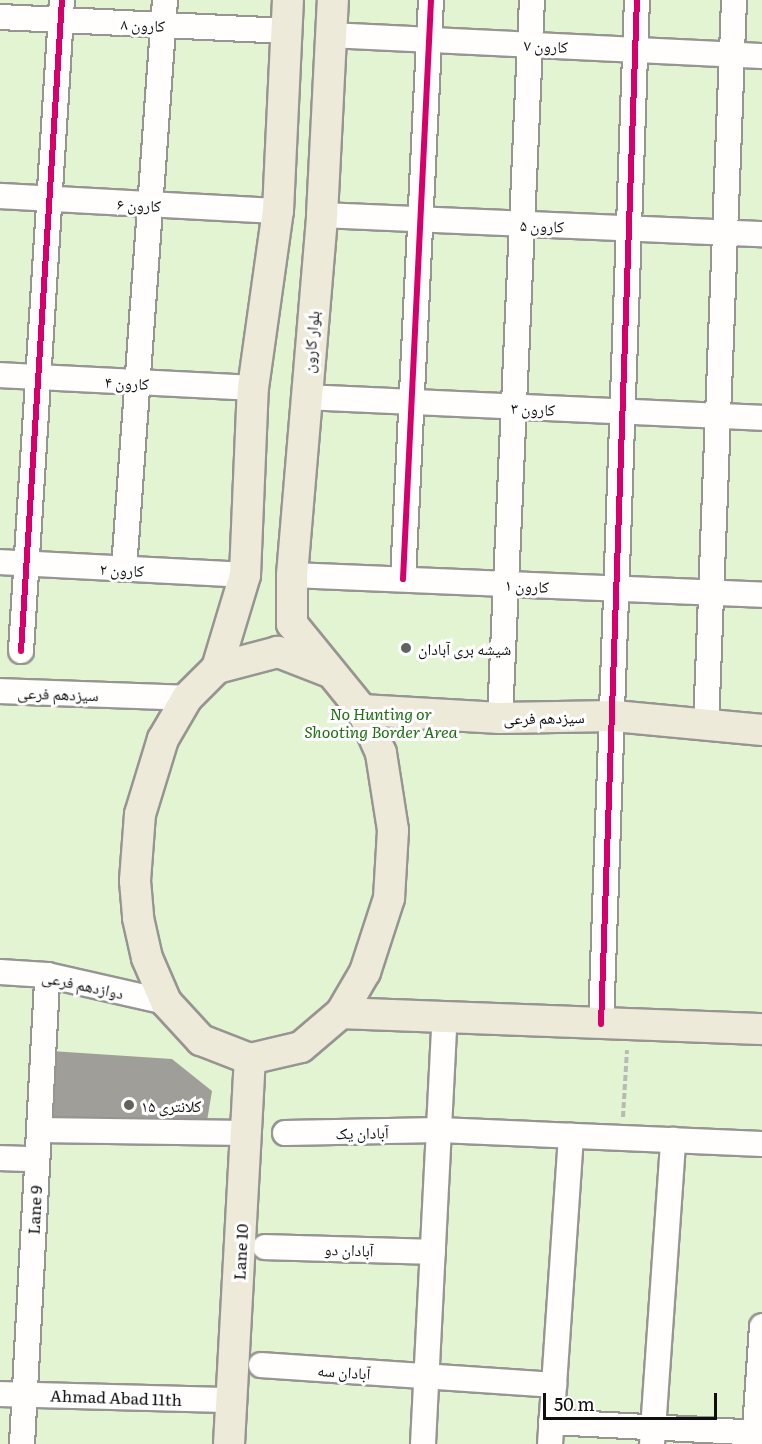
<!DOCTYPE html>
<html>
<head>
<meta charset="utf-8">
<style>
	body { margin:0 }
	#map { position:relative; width:762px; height:1444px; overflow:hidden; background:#fcfbf4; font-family:Literata,"Noto Naskh Arabic",serif }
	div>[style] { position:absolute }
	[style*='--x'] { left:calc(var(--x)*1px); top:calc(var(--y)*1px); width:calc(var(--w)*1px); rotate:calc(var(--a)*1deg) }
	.green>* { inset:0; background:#e3f4d2 }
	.building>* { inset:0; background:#a09e99 }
	.path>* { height:4px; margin-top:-2px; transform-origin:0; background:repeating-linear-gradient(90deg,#b9b9b8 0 6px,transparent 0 9px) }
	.roads { filter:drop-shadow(2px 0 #969592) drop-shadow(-2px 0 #969592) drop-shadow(0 2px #969592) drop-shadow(0 -2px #969592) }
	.minor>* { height:24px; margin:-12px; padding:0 12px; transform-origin:12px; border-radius:12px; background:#fffefd }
	.major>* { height:30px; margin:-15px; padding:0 15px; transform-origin:15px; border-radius:15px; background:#eeead9 }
	.cycleway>* { height:6px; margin:-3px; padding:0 3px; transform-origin:3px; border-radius:3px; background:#d6006c }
	.dots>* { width:16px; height:16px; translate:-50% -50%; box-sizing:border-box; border:3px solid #fff; border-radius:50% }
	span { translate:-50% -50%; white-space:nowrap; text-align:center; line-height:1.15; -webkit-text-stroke:6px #fff; paint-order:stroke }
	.street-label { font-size:16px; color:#0f0f0f }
	.poi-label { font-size:16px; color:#0f0f0f }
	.left { translate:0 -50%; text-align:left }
	.park-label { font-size:16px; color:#236e18; font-style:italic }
	.scale { position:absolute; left:543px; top:1393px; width:174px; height:27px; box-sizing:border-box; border:3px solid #0f0f0f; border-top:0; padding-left:8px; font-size:18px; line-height:21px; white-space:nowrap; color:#0f0f0f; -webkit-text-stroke:4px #fff; paint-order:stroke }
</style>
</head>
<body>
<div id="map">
	<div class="green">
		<i style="clip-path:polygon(0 0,762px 0,762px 1444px,0 1444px)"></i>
	</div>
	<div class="building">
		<i style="clip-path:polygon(51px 1051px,172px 1059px,212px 1091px,205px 1133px,49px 1120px)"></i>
	</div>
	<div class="path">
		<i style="--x:623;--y:1117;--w:67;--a:-86.6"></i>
	</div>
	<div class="roads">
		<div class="minor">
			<i style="--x:0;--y:17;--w:286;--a:2.8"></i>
			<i style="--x:331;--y:35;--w:432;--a:2.8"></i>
			<i style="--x:0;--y:196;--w:278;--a:3.1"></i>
			<i style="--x:322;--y:215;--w:440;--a:2.5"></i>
			<i style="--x:0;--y:375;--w:253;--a:2.9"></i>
			<i style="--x:305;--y:397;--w:457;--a:2.6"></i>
			<i style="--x:0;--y:562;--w:245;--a:3"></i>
			<i style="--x:124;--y:569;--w:570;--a:-85.88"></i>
			<i style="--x:292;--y:575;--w:470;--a:2.4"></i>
			<i style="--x:403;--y:579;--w:580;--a:-87.23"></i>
			<i style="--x:21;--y:651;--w:652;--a:-86.4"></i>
			<i style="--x:0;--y:691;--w:187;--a:2.1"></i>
			<i style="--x:500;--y:718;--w:719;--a:-87.45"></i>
			<i style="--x:706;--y:726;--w:727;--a:-87.79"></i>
			<i style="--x:0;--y:972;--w:47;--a:3.7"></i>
			<i style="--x:47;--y:975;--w:122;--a:12.8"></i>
			<i style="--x:601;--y:1024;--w:1025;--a:-87.99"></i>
			<i style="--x:39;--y:1130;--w:207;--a:0.8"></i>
			<i style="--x:285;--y:1133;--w:154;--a:-1.1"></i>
			<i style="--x:439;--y:1130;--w:323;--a:2.5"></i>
			<i style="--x:0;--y:1158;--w:37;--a:2"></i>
			<i style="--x:265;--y:1247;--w:168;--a:1.7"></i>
			<i style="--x:261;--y:1365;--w:294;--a:3.9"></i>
			<i style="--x:0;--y:1394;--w:232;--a:1.5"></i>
			<i style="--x:551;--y:1422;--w:211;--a:3"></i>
			<i style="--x:22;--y:1444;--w:470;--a:-86.9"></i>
			<i style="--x:423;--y:1444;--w:428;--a:-87.1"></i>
			<i style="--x:550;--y:1444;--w:309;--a:-86.1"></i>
			<i style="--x:652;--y:1444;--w:305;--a:-86"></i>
			<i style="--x:754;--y:1444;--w:118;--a:-86.1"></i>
		</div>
		<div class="major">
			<i style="--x:217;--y:668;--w:97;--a:-73.2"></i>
			<i style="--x:245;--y:575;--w:187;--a:-87.6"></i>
			<i style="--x:253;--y:388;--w:179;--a:-82"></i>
			<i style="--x:278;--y:211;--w:211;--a:-87.3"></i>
			<i style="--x:327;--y:671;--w:53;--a:-158.8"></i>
			<i style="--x:278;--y:652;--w:63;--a:165.3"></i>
			<i style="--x:217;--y:668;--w:42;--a:135"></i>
			<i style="--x:187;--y:698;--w:48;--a:120.3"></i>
			<i style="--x:163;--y:739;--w:78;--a:107"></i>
			<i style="--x:140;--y:814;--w:67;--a:94.3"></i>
			<i style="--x:135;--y:881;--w:37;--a:85"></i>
			<i style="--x:138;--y:918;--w:41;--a:77.3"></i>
			<i style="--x:147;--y:958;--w:48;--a:66.6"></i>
			<i style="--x:166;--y:1002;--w:52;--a:47.4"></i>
			<i style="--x:201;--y:1040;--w:53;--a:21.2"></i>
			<i style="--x:250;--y:1059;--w:52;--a:-13.2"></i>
			<i style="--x:301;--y:1047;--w:52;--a:-40.4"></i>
			<i style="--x:341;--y:1013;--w:48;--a:-59.7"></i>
			<i style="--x:365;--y:972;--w:78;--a:-72"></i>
			<i style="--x:389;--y:898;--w:68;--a:-86.6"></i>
			<i style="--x:393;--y:830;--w:78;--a:-98.9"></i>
			<i style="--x:381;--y:753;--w:47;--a:-113.8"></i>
			<i style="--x:362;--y:710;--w:111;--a:-129.1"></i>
			<i style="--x:292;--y:624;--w:49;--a:-90"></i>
			<i style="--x:292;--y:575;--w:361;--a:-85.2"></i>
			<i style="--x:322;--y:215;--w:215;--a:-87.1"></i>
			<i style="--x:362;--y:710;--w:138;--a:3.3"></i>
			<i style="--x:500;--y:718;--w:114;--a:-1"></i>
			<i style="--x:614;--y:716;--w:149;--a:5.4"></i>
			<i style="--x:341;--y:1013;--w:421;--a:2.2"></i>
			<i style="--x:229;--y:1444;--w:386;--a:-86.9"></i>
		</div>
	</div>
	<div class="cycleway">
		<i style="--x:403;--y:579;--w:580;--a:-87.23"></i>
		<i style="--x:21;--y:651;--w:652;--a:-86.4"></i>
		<i style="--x:601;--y:1024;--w:1025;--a:-87.99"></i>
	</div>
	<div class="dots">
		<i style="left:406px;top:648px;background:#62625f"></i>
		<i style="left:129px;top:1105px;background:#62625f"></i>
	</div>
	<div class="street-label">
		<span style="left:143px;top:24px;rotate:3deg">کارون ۸</span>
		<span style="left:546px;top:45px;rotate:3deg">کارون ۷</span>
		<span style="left:139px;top:204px;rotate:3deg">کارون ۶</span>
		<span style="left:542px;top:225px;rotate:2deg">کارون ۵</span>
		<span style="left:310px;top:342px;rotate:-85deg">بلوار کارون</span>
		<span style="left:127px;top:382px;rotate:3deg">کارون ۴</span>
		<span style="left:533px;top:408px;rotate:3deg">کارون ۳</span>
		<span style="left:122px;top:569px;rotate:3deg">کارون ۲</span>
		<span style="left:527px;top:585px;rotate:3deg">کارون ۱</span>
		<span style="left:58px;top:693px;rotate:2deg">سیزدهم فرعی</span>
		<span style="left:544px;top:717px;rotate:-1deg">سیزدهم فرعی</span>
		<span style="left:83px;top:984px;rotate:12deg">دوازدهم فرعی</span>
		<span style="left:362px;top:1132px;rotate:-1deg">آبادان یک</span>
		<span style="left:34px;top:1210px;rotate:-87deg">Lane 9</span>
		<span style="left:349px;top:1249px;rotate:2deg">آبادان دو</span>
		<span style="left:240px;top:1252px;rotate:-87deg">Lane 10</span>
		<span style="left:344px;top:1371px;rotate:4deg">آبادان سه</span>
		<span style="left:116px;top:1397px;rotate:2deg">Ahmad Abad 11th</span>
	</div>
	<div class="poi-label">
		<span class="left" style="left:418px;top:648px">شیشه بری آبادان</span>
		<span class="left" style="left:141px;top:1105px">کلانتری ۱۵</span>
	</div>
	<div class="park-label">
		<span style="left:381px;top:722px">No Hunting or<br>Shooting Border Area</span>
	</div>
	<div class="scale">50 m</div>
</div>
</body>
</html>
